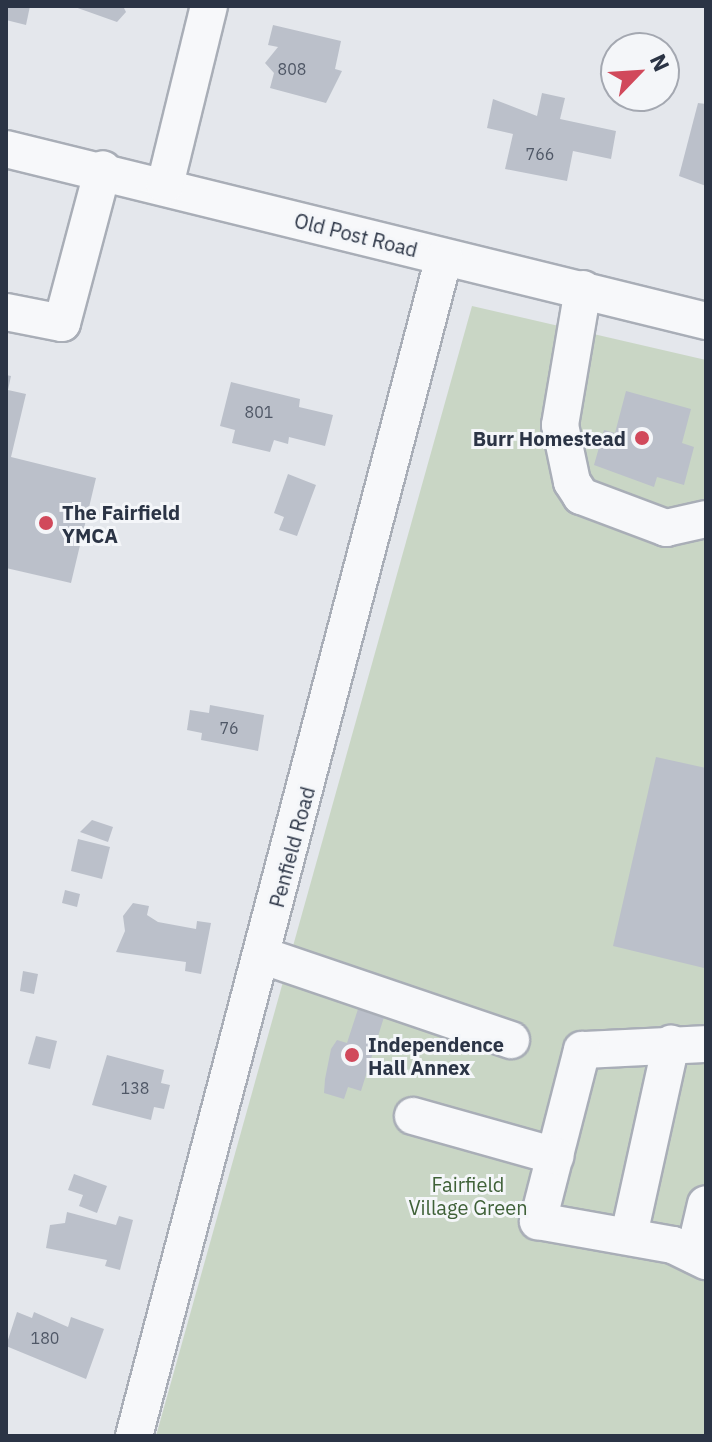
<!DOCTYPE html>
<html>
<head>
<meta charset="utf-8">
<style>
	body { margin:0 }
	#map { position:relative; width:712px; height:1442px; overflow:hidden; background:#e4e7ec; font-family:"IBM Plex Sans",sans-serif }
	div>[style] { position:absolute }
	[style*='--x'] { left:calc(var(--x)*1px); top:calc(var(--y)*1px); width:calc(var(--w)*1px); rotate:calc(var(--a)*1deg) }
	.green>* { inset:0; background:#c9d6c5 }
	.building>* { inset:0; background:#bbc0ca }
	.roads { filter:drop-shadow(2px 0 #a9aeb7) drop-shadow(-2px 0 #a9aeb7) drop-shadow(0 2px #a9aeb7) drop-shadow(0 -2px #a9aeb7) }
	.minor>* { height:36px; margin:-18px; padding:0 18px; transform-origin:18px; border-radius:18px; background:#f7f8fa }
	.dots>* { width:22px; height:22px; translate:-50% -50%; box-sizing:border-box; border:4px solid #f4f6f9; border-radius:50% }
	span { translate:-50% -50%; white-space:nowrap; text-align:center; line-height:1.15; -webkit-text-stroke:6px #f4f6f9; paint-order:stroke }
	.number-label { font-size:16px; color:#4f5766 }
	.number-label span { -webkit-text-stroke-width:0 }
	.street-label { font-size:20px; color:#2b3445 }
	.poi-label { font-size:20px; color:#2b3445; font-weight:700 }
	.right { translate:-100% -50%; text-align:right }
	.left { translate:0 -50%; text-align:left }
	.park-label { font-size:20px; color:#3f6138 }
	.frame { position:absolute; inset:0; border:8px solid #2b3445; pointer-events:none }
	.north { position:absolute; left:600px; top:32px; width:80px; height:80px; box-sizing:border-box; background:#f4f6f9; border:2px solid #a4a8b1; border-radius:50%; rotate:65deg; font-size:22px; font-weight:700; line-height:32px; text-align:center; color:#2b3445 }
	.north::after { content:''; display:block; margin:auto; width:28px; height:36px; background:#d1495b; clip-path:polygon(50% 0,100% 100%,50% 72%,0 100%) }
</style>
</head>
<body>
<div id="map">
	<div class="green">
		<i style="clip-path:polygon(472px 306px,706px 360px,706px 1436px,156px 1436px)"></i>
	</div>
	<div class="building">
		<i style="clip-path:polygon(6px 6px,30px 6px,26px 25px,6px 20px)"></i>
		<i style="clip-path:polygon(72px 6px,123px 6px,126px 12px,117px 22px)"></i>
		<i style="clip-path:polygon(273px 25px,341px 41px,335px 69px,342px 71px,326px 103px,270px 88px,274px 73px,265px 63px,278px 47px,268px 45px)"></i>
		<i style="clip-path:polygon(542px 93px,565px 98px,560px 119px,616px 131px,611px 159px,573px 151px,567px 181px,505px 169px,513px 134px,487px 128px,493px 99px,537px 116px)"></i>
		<i style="clip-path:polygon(698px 103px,706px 104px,706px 186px,679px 176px)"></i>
		<i style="clip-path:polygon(6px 375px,11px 376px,8px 390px,26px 394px,11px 457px,96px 478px,71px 583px,6px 568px)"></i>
		<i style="clip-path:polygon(231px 382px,300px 399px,299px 407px,333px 415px,325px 446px,289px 437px,288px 444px,274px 440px,270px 452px,232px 443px,235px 430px,220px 426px)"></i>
		<i style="clip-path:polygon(626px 391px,691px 409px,682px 443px,694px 447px,684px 485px,657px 477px,654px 487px,594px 465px,604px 430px,615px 433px)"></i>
		<i style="clip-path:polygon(288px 474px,316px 485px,297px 536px,279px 530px,284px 517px,274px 513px)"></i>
		<i style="clip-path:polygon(210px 705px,264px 715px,258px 751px,201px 740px,202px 733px,187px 730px,190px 710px,209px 713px)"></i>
		<i style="clip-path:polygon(656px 757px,706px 768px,704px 968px,613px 946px)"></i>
		<i style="clip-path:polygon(92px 820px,113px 827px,108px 842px,80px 832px)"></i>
		<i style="clip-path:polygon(78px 839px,110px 847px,102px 879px,71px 871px)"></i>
		<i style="clip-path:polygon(65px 890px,80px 894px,77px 907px,62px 903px)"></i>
		<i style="clip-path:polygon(133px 903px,149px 906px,147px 915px,158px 922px,196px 929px,197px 921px,211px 923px,201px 974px,185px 971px,186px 962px,116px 952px,125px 931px,123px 916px)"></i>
		<i style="clip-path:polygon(23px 971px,38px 974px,34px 994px,20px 991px)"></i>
		<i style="clip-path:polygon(358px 1009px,384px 1017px,361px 1091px,348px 1087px,344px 1099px,324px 1093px,325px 1079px,331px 1049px,337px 1040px,347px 1043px)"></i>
		<i style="clip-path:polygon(36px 1036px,57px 1041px,50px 1069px,28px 1064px)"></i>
		<i style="clip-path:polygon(107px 1055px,164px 1070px,161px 1083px,170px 1085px,164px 1109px,154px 1107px,151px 1120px,92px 1105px)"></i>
		<i style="clip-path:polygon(74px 1174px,107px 1186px,97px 1213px,79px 1206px,83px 1195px,68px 1190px)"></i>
		<i style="clip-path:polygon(67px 1212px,116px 1225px,119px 1216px,133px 1220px,120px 1270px,105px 1266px,107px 1260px,46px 1248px,50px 1225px,65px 1223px)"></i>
		<i style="clip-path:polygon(17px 1312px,32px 1318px,34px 1312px,68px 1327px,71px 1317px,104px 1329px,86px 1379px,6px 1346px)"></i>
	</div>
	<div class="roads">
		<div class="minor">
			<i style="--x:6;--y:149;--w:721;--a:13.8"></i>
			<i style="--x:165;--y:185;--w:184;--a:-76.2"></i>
			<i style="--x:583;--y:289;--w:138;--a:99.6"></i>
			<i style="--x:560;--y:425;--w:58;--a:78.1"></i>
			<i style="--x:572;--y:482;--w:17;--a:57"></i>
			<i style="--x:581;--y:496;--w:91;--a:20.6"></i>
			<i style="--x:666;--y:528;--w:41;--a:-12.7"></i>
			<i style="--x:6;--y:312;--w:57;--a:11.1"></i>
			<i style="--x:62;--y:323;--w:159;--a:-75.1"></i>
			<i style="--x:264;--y:956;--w:261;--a:18.8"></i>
			<i style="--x:706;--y:1044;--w:124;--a:177.2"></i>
			<i style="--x:582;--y:1050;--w:177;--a:104.4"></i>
			<i style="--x:538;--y:1221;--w:137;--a:10.1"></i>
			<i style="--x:673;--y:1245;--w:37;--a:26"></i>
			<i style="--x:413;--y:1116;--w:148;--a:15.7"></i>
			<i style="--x:629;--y:1235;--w:196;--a:-77.6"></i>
			<i style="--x:694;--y:1255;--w:52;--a:-76.8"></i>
			<i style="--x:134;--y:1436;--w:1219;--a:-75.27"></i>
		</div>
	</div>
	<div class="dots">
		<i style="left:642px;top:438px;background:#d1495b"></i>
		<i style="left:46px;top:523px;background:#d1495b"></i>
		<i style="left:352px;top:1055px;background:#d1495b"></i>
	</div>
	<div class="number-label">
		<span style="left:292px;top:69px">808</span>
		<span style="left:540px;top:154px">766</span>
		<span style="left:259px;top:412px">801</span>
		<span style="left:229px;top:728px">76</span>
		<span style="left:135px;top:1088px">138</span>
		<span style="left:45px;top:1338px">180</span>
	</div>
	<div class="street-label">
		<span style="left:356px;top:235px;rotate:14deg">Old Post Road</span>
		<span style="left:292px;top:847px;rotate:-75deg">Penfield Road</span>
	</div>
	<div class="poi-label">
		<span class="right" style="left:626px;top:438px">Burr Homestead</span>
		<span class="left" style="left:62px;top:524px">The Fairfield<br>YMCA</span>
		<span class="left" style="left:368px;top:1056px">Independence<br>Hall Annex</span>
	</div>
	<div class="park-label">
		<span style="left:468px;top:1196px">Fairfield<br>Village Green</span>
	</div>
	<div class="frame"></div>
	<div class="north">N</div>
</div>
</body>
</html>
